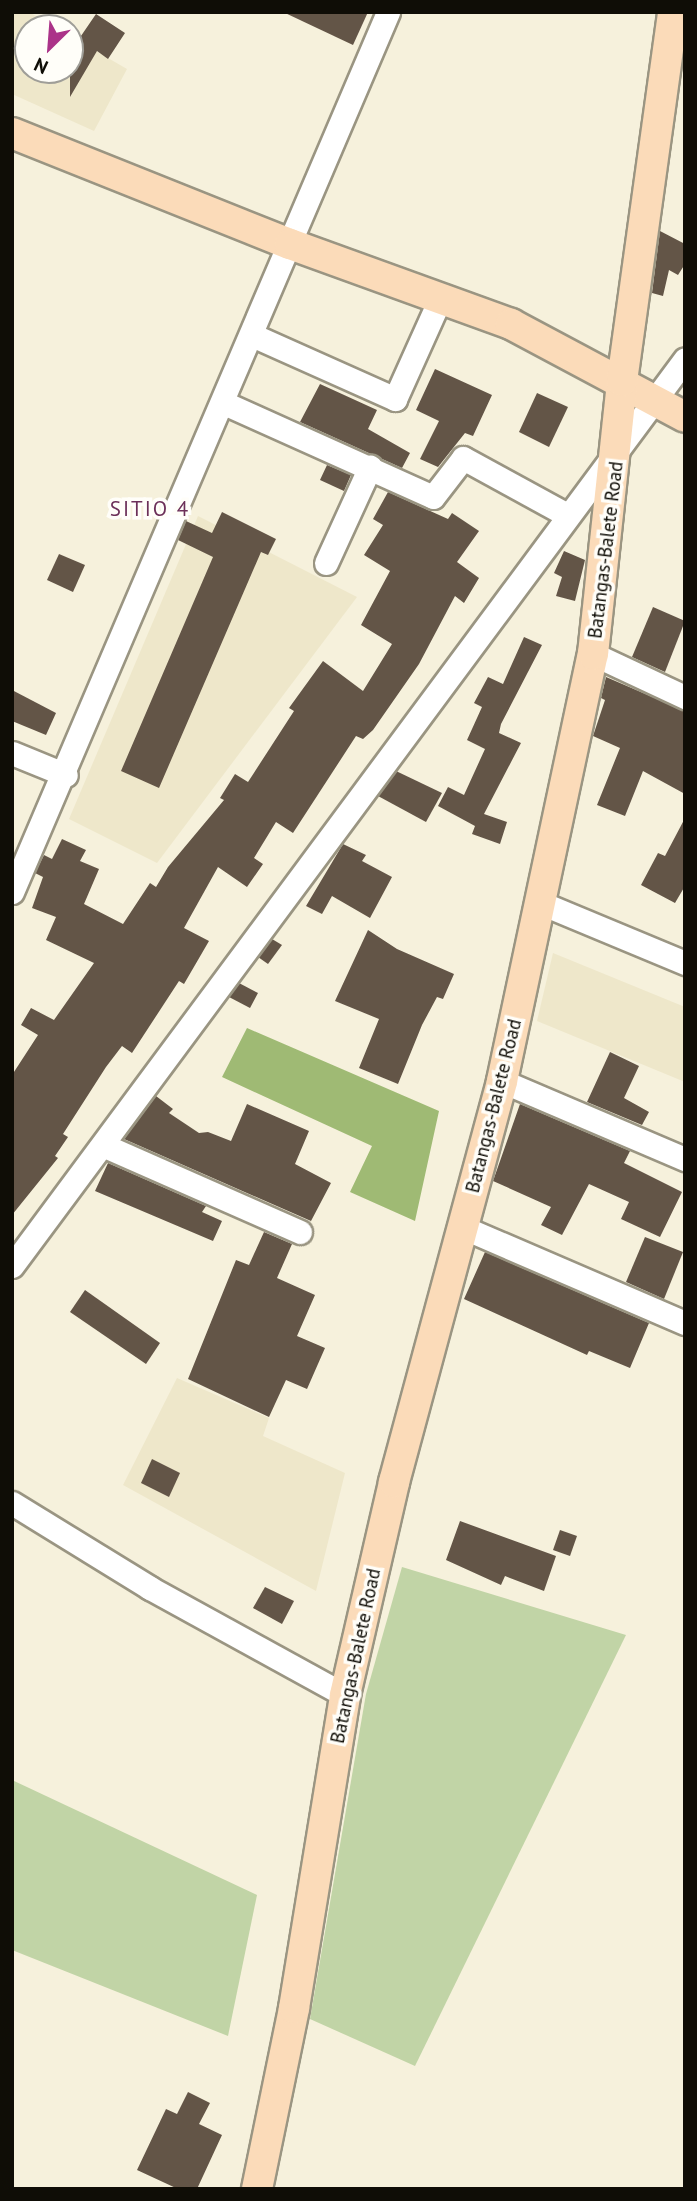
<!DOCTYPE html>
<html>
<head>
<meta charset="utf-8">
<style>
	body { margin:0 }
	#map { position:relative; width:697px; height:2201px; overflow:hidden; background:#f6f1dc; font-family:"PT Sans",sans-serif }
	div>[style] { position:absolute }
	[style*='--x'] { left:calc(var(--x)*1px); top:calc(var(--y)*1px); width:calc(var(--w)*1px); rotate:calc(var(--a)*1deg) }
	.built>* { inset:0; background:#eee7ca }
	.green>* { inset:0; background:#c1d4a6 }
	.forest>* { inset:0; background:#9fba74 }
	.building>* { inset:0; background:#635547 }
	.roads { filter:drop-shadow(2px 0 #9a9582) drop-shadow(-2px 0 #9a9582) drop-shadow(0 2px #9a9582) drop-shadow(0 -2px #9a9582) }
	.minor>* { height:23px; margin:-11.5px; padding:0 11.5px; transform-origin:11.5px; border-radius:11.5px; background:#fff }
	.major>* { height:30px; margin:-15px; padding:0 15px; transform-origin:15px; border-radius:15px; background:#fbdbb9 }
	span { translate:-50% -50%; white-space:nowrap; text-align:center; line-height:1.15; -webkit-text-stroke:7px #fffef9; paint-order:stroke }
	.street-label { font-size:19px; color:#0f0d06 }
	.neighbourhood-label { font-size:21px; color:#6c3059; letter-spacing:2px }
	.frame { position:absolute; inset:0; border:14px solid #0f0d06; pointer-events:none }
	.north { position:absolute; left:14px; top:14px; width:70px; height:70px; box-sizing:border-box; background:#fffef9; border:2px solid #9f9e98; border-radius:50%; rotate:205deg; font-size:19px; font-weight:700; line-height:28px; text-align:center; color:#0f0d06 }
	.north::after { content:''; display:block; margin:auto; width:24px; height:32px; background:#ab3389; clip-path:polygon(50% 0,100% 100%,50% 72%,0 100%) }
</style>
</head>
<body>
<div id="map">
	<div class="built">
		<i style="clip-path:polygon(12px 12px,29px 12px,56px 28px,28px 28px,28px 70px,70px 70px,70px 36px,127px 69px,94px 131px,12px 94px)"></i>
		<i style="clip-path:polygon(198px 516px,357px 597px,157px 863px,69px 819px)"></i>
		<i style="clip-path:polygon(553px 953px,685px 1007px,685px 1082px,537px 1021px)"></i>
		<i style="clip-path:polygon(177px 1378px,269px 1418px,263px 1436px,345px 1473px,316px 1591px,123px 1485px)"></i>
	</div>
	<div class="green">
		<i style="clip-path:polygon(402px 1567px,626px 1635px,415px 2066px,310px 2019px,366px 1694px)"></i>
		<i style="clip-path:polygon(12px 1780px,257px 1895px,228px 2036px,12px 1950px)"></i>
	</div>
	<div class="forest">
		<i style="clip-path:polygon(247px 1028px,439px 1111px,415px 1221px,350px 1192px,372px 1146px,222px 1077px)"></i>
	</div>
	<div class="building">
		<i style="clip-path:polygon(283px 12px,368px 12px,353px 45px)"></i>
		<i style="clip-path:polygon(96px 14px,125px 33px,108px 59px,97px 51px,70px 97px,70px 52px)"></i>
		<i style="clip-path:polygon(660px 231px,685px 244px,685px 264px,678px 275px,669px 270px,663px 296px,652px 293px)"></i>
		<i style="clip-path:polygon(435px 369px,492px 395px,473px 436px,465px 433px,438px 467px,420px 459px,439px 421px,416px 410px)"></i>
		<i style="clip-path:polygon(320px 384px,377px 410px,368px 429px,410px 453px,402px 468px,300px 422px)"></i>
		<i style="clip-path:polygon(537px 393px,568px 407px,549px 447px,519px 432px)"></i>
		<i style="clip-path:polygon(327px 465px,351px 475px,344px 491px,320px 480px)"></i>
		<i style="clip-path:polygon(388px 492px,448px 519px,452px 513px,479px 531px,457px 562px,479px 578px,464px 603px,455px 596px,419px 664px,373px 730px,363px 739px,356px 736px,293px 833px,276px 822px,254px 858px,263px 864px,247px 887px,218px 867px,184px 928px,209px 941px,184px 984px,179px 981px,132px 1053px,122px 1046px,106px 1067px,63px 1134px,68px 1137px,55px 1156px,58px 1158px,12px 1215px,12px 1075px,38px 1035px,21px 1025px,31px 1008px,54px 1020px,94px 963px,46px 940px,56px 917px,32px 908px,43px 877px,35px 873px,44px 855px,52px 859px,62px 839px,86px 850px,80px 861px,99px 869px,84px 904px,123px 924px,150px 883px,156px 887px,168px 867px,224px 800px,220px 798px,235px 774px,248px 782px,294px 711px,289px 708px,323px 661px,363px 691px,392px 644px,361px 625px,390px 571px,364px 555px,383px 525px,373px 519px)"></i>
		<i style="clip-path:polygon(222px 512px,276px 539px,268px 555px,261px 552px,159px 788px,121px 771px,213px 557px,178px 540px,186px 521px,212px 533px)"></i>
		<i style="clip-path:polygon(564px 551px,585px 560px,575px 601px,556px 596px,562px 577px,554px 573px)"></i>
		<i style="clip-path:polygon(59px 554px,85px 565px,73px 592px,47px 580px)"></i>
		<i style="clip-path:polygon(653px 607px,685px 621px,665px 672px,632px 657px)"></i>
		<i style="clip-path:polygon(524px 637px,542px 645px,501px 724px,499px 733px,521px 743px,484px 814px,507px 822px,500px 844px,472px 834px,475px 826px,438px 806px,448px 787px,464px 795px,485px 749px,467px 740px,482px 707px,474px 703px,488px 677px,503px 684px)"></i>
		<i style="clip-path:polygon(606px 677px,685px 711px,685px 794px,643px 771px,625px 816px,597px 805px,620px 748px,593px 736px,605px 700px,601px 698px)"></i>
		<i style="clip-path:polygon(12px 690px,56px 713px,46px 735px,12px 721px)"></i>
		<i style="clip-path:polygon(396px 771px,442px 793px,426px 822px,378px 796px)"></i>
		<i style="clip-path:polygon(685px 818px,685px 886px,675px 903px,641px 885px,658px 853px,665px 856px)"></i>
		<i style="clip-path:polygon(343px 844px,366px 855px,362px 861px,392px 877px,370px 918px,332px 896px,322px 914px,306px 906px)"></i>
		<i style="clip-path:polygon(368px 930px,397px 949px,454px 974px,443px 999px,437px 997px,422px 1025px,398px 1084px,359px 1068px,379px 1019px,335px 1001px)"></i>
		<i style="clip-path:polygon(272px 939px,282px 945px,268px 964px,258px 957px)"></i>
		<i style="clip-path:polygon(239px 983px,258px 993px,250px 1008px,229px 997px)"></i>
		<i style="clip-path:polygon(610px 1052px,639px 1066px,624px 1098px,649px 1112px,642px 1125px,587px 1102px)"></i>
		<i style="clip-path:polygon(156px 1096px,173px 1109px,169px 1113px,199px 1133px,208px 1132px,231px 1141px,247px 1104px,309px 1131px,295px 1164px,331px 1183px,311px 1221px,124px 1139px)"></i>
		<i style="clip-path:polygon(520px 1104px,630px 1151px,624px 1163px,682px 1192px,660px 1237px,621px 1219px,629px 1202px,589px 1184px,562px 1235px,541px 1225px,551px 1207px,493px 1181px)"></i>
		<i style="clip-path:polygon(108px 1163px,206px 1206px,202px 1212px,222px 1221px,213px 1241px,95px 1191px)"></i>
		<i style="clip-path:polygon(264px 1232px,292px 1244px,277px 1278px,315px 1295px,297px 1336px,325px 1348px,307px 1389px,286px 1380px,269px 1417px,188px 1379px,236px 1260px,249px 1265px)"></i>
		<i style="clip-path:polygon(645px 1237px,683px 1252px,664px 1299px,626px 1282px)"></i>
		<i style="clip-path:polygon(485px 1252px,649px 1323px,630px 1368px,589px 1351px,587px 1355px,464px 1299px)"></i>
		<i style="clip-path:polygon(85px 1290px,160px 1343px,146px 1364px,70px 1312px)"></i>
		<i style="clip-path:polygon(152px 1459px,180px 1473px,169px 1497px,141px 1483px)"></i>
		<i style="clip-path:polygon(460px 1521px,556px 1556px,544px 1591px,505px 1576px,501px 1585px,446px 1560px)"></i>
		<i style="clip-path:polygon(560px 1530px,577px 1536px,570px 1556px,553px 1550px)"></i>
		<i style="clip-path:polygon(265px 1587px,294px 1601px,282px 1624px,253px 1608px)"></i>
		<i style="clip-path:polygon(188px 2092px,210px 2103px,199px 2124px,222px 2135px,197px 2189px,178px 2189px,137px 2170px,166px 2109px,177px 2114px)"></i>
	</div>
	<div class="roads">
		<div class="minor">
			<i style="--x:252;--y:335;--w:157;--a:24.1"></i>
			<i style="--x:395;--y:399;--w:110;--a:-65.8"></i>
			<i style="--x:224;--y:403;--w:229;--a:24.2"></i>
			<i style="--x:433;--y:497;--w:49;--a:-52.4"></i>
			<i style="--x:463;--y:458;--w:119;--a:28.7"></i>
			<i style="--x:326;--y:563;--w:106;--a:-65.4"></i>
			<i style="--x:593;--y:654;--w:102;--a:25.1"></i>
			<i style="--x:12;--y:753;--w:58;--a:22.2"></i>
			<i style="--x:12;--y:892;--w:957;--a:-66.86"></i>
			<i style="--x:541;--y:903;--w:156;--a:22.6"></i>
			<i style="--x:502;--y:1081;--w:199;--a:23.1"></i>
			<i style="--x:105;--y:1146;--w:213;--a:23.8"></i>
			<i style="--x:462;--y:1227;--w:243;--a:23.3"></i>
			<i style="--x:12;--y:1266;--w:1129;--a:-53.42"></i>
			<i style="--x:12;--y:1503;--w:162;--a:31.6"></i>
			<i style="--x:150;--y:1588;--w:222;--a:28.8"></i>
		</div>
		<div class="major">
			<i style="--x:12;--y:133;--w:299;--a:21.8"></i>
			<i style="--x:290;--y:244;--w:235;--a:19.9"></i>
			<i style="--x:511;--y:324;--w:197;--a:28.1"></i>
			<i style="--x:257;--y:2189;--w:185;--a:-78.4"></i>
			<i style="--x:294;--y:2008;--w:317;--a:-80.7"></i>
			<i style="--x:345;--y:1695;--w:219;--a:-77"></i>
			<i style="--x:394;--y:1482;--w:415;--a:-74.9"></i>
			<i style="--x:502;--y:1081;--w:437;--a:-78"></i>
			<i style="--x:593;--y:654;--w:275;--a:-83.9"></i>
			<i style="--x:622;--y:381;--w:373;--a:-82.1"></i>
		</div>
	</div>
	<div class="street-label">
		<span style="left:606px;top:550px;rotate:-83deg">Batangas-Balete Road</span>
		<span style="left:494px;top:1106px;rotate:-76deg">Batangas-Balete Road</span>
		<span style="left:356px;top:1656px;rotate:-78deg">Batangas-Balete Road</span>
	</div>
	<div class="neighbourhood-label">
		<span style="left:150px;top:509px">SITIO 4</span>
	</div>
	<div class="frame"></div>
	<div class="north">N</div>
</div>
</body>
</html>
